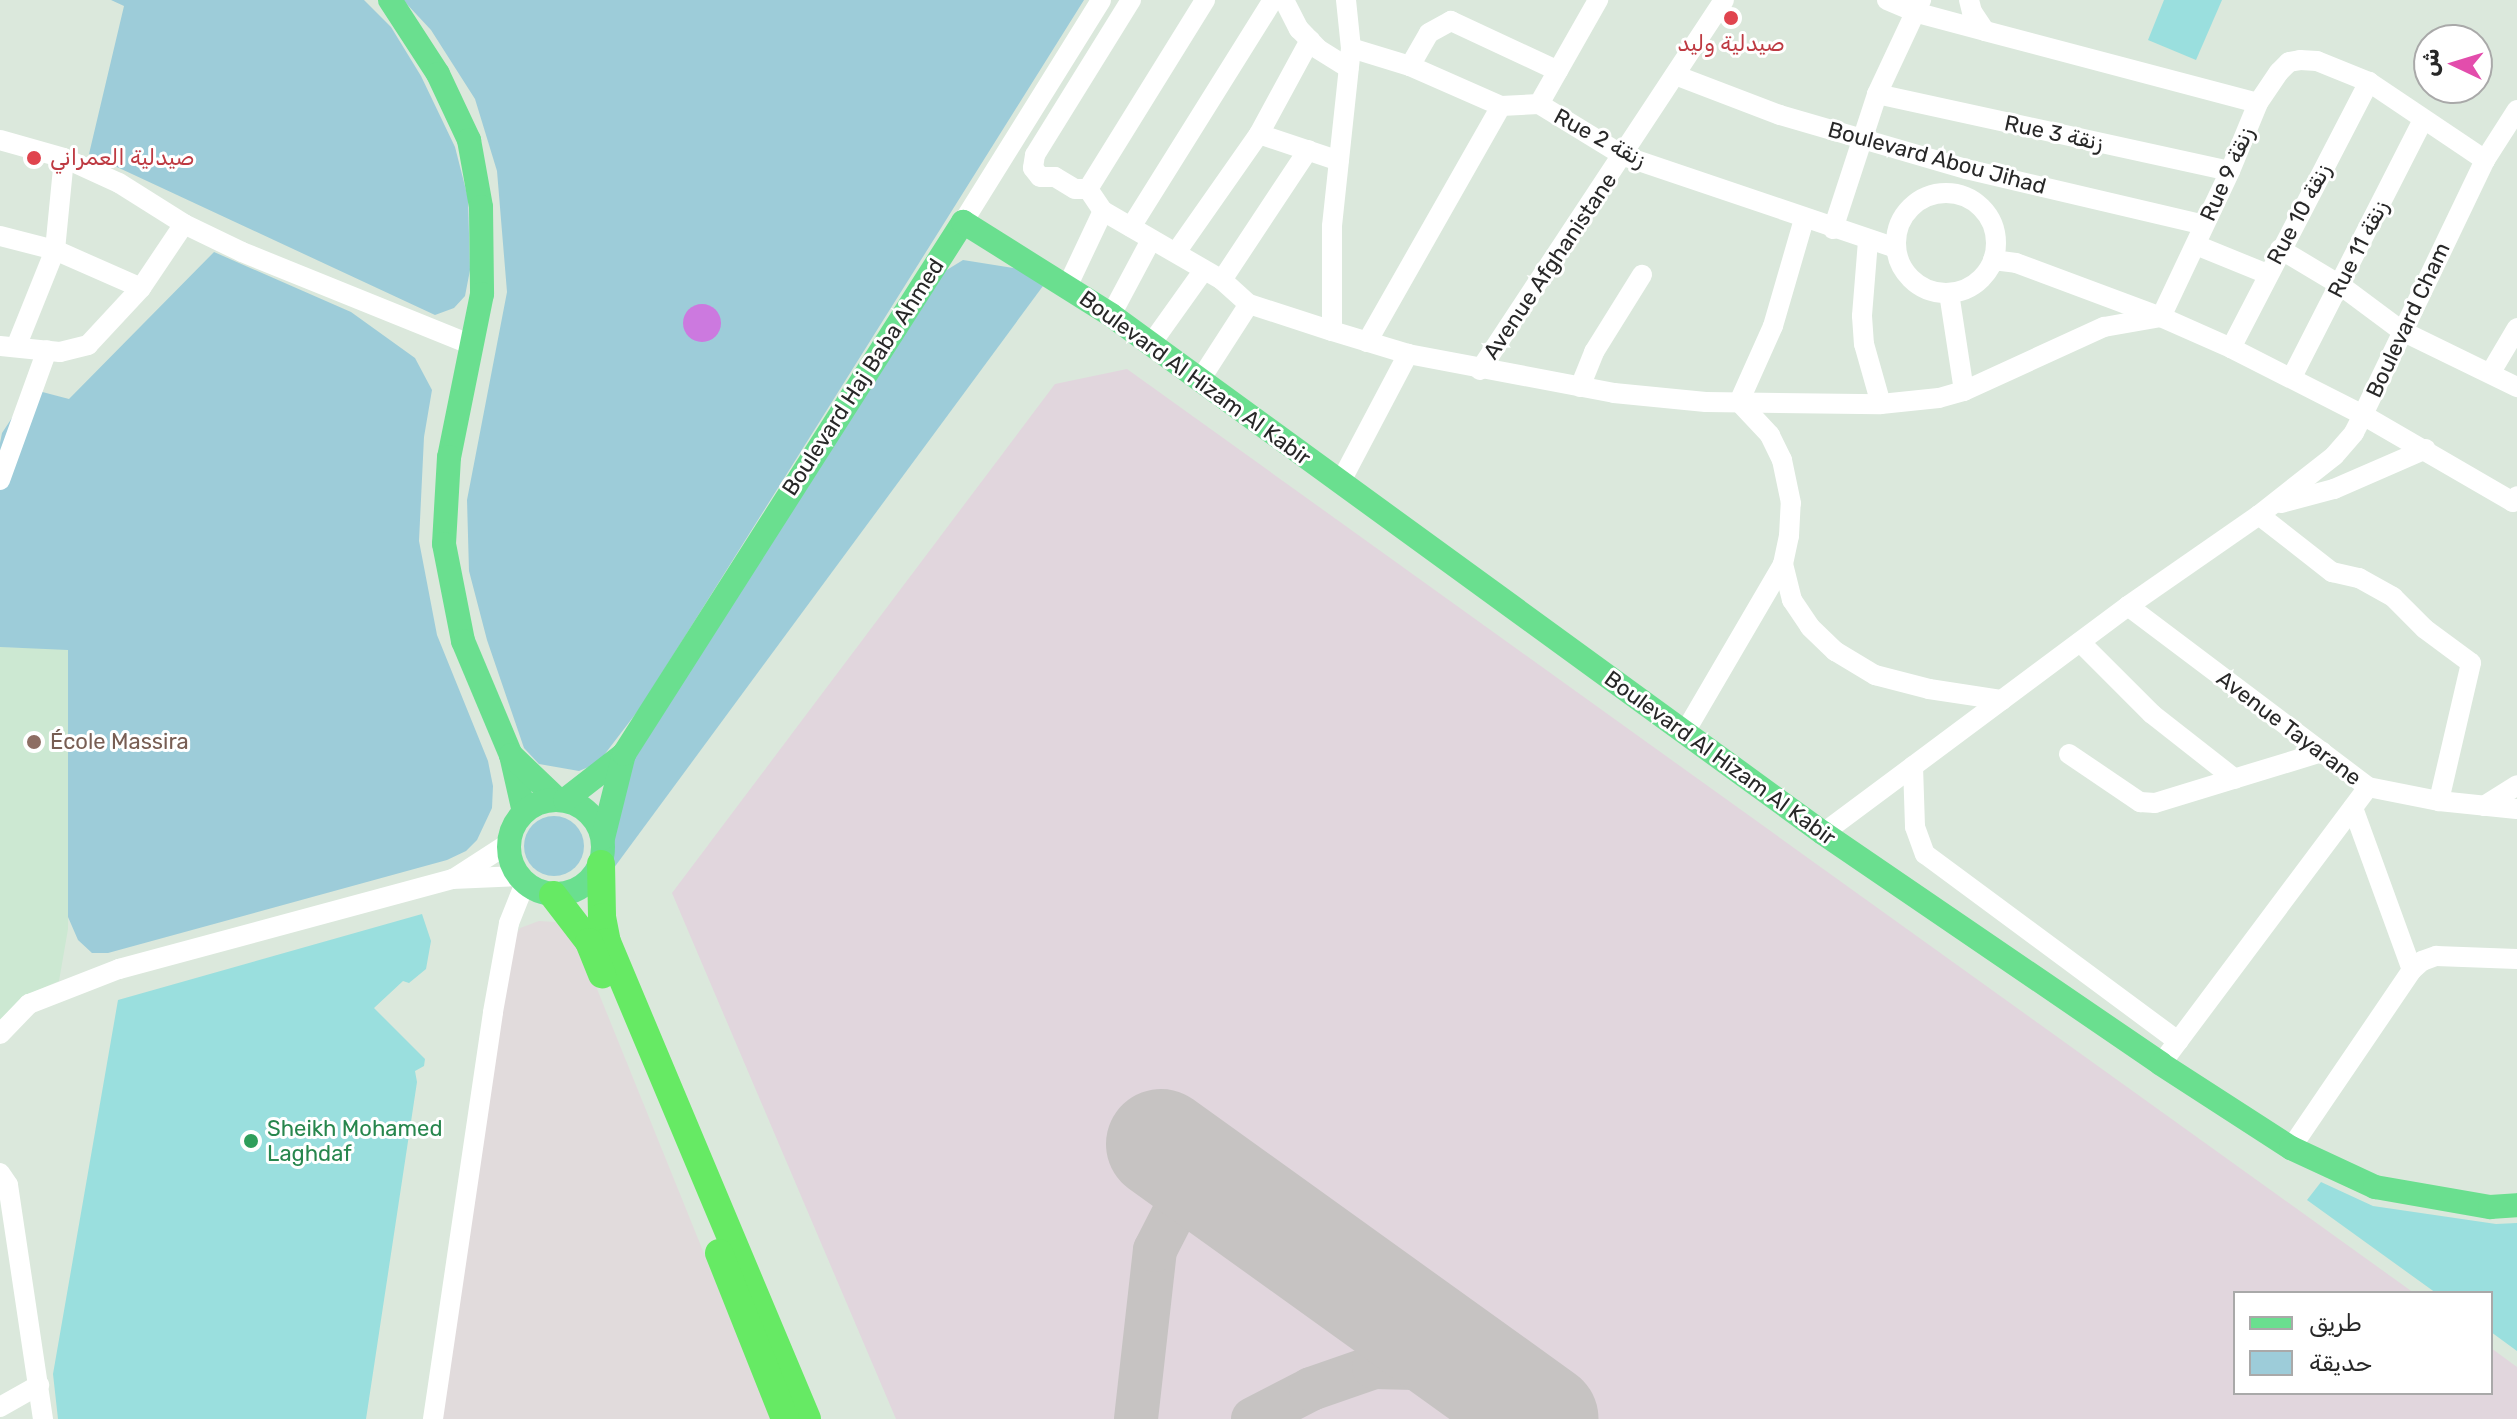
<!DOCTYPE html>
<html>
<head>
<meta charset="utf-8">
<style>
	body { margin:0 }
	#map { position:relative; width:2517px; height:1419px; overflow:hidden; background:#dbe8dc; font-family:Rubik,Vazirmatn,sans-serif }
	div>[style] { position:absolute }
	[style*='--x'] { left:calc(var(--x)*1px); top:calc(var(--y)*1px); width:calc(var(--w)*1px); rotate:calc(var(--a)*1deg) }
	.industrial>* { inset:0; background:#e1dbdc }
	.education>* { inset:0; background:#cce8d2 }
	.airport>* { inset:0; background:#e1d6dd }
	.green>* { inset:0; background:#9dccd9 }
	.round { border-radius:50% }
	.pitch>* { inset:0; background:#9adfde }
	.water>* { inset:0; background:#cc79df }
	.taxiway>* { height:44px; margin:-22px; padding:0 22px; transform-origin:22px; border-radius:22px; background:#c6c3c2 }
	.runway>* { height:110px; margin:-55px; padding:0 55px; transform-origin:55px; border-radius:55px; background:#c6c3c2 }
	.minor>* { height:20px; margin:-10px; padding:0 10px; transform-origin:10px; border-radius:10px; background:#fff }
	.minor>.ring { margin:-10px; padding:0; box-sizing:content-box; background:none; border:20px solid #fff; border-radius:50% }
	.major>* { height:24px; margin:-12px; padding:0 12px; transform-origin:12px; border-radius:12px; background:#6adf8f }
	.major>.ring { margin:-12px; padding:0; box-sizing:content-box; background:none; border:24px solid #6adf8f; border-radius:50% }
	.highway>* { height:28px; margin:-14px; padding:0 14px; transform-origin:14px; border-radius:14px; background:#66ea64 }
	.dots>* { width:22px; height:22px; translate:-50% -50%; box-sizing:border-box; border:4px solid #fff; border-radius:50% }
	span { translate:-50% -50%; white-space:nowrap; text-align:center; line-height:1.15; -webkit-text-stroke:6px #fff; paint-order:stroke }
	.health-label { font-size:22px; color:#be3a42 }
	.left { translate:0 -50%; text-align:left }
	.street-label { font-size:22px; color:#282828 }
	.education-label { font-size:22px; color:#785e54 }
	.leisure-label { font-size:22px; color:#27864d }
	.legend { position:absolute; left:2233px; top:1291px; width:260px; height:104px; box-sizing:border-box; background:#fff; border:2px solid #a9a9a9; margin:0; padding:10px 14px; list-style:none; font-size:24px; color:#282828 }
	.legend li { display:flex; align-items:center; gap:16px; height:40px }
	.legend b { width:40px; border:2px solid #a9a9a9 }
	.north { position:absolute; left:2413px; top:24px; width:80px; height:80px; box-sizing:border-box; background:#fff; border:2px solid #a9a9a9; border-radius:50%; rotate:274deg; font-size:22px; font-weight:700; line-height:32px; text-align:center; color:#282828 }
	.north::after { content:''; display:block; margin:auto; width:28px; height:36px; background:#e34dac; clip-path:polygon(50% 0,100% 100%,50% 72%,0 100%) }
</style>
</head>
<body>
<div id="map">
	<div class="industrial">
		<i style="clip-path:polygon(539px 921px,555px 922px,574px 932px,771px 1419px,438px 1419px,512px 941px,520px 928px)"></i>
	</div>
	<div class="education">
		<i style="clip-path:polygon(0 647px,68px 649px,69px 840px,68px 929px,59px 981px,29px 994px,0 1022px)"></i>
	</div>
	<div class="airport">
		<i style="clip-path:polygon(1127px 369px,2414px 1293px,2235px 1293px,2235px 1393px,2491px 1393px,2491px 1348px,2517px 1367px,2517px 1419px,896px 1419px,672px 893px,1055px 384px)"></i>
	</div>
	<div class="green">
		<i style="clip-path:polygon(111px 0,364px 0,391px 27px,421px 76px,455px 147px,468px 198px,470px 270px,465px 296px,454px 308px,435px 315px,89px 154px,124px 6px)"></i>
		<i style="clip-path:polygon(403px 0,1084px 0,640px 708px,598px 763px,579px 771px,539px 764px,524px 748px,487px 640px,469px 571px,467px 500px,507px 292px,497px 171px,475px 99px,431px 30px)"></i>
		<i style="clip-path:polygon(214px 252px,351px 312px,415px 358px,432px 390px,424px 437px,419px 541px,437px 635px,488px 761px,493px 786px,492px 808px,477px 840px,466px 851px,447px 860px,108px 953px,92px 953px,78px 940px,68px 917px,68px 650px,0 647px,0 443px,2px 433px,31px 389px,69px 399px)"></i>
		<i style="clip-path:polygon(963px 260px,1019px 269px,1043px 286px,605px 880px,626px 772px,937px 276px)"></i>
		<i class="round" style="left:524px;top:816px;width:60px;height:60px"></i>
	</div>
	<div class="pitch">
		<i style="clip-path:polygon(2164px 0,2222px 0,2196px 60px,2148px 40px)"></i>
		<i style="clip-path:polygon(422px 914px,431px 941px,426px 969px,409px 983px,403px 981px,374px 1008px,425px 1059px,424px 1066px,415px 1071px,417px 1082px,366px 1419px,58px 1419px,53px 1374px,118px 1000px)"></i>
		<i style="clip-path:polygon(2321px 1182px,2373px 1206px,2496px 1224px,2517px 1223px,2517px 1351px,2491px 1332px,2491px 1293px,2436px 1293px,2307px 1200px)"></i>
	</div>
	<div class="water">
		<i class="round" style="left:683px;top:304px;width:38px;height:38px"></i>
	</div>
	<div class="taxiway">
		<i style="--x:1136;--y:1419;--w:170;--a:-83.6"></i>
		<i style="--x:1155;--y:1250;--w:90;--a:-62.9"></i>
		<i style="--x:1253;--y:1419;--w:65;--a:-27.3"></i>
		<i style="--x:1311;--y:1389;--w:67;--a:-19.2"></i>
		<i style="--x:1374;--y:1367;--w:82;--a:1.4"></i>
		<i style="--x:1456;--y:1369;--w:55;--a:25.6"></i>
	</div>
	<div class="runway">
		<i style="--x:1161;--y:1144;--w:471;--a:35.7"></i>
	</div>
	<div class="minor">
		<i style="--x:1131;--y:0;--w:182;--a:121.8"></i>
		<i style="--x:1035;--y:155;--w:13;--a:99"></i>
		<i style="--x:1033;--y:168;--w:11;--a:52"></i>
		<i style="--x:1040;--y:177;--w:15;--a:0"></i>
		<i style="--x:1055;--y:177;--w:23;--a:31"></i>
		<i style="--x:1075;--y:189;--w:13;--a:0"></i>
		<i style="--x:1088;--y:189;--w:27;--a:56"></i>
		<i style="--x:1103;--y:211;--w:138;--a:30.1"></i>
		<i style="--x:1222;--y:280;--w:36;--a:42"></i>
		<i style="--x:1284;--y:0;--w:33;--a:63"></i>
		<i style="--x:1299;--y:29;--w:28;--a:46"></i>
		<i style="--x:1318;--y:49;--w:36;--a:32"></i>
		<i style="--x:1346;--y:0;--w:48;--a:84.1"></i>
		<i style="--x:1351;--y:48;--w:179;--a:96.1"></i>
		<i style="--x:1332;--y:226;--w:105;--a:90"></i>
		<i style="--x:1332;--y:331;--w:79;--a:16.8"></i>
		<i style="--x:1408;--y:354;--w:210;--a:10.7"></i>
		<i style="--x:1614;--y:393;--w:92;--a:5.6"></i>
		<i style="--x:1706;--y:402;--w:175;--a:0.7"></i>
		<i style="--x:1881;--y:404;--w:58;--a:-5.9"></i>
		<i style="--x:1939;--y:398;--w:26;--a:-16"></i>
		<i style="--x:1964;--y:391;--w:154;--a:-24.6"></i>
		<i style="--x:2104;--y:327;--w:58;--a:-10"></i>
		<i style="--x:2161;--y:317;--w:77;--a:23.9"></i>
		<i style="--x:2231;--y:348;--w:148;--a:26.9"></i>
		<i style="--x:2363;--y:415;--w:20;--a:117"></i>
		<i style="--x:2354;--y:433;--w:30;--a:131"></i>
		<i style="--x:2334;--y:456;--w:95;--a:141.8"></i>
		<i style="--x:2259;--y:515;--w:160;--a:145.2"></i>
		<i style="--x:2128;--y:606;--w:380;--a:143.3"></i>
		<i style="--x:1887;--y:0;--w:34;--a:23"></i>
		<i style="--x:1918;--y:13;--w:69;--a:15"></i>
		<i style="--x:1985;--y:31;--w:23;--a:-124"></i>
		<i style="--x:1972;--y:12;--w:12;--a:-104"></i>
		<i style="--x:1985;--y:31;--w:282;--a:14.8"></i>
		<i style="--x:1351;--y:48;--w:62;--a:17"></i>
		<i style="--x:1410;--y:66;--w:99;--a:23.7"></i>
		<i style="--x:1501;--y:106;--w:38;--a:-3"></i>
		<i style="--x:1539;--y:104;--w:100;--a:31.5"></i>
		<i style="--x:1624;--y:156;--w:287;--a:18.7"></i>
		<i style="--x:1410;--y:66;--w:38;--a:-60"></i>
		<i style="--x:1429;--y:33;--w:25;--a:-29"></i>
		<i style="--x:1451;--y:21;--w:118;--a:25"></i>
		<i style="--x:1675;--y:75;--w:112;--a:20.9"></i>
		<i style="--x:1780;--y:115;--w:194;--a:16.2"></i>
		<i style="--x:1966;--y:169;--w:244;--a:13.2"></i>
		<i style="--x:1877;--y:94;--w:361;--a:12.3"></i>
		<i style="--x:1539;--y:104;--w:120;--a:-60.4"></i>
		<i style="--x:2517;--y:110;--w:59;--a:122.6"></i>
		<i style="--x:2485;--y:160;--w:283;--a:115.6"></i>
		<i style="--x:2363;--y:415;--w:173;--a:30.1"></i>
		<i style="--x:2513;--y:502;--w:7;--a:-56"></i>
		<i style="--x:1259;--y:134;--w:84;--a:18.6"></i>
		<i style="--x:0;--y:140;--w:66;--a:15.7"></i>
		<i style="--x:64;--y:158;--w:60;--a:24.4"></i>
		<i style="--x:119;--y:183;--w:77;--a:32.2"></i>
		<i style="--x:184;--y:224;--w:64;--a:25.8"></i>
		<i style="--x:242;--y:252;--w:248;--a:22"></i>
		<i style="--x:1088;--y:189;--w:222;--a:-58.2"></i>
		<i class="ring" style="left:1896px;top:193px;width:80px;height:80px"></i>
		<i style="--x:963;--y:222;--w:261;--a:-58.1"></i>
		<i style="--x:1131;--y:227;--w:268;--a:-58"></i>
		<i style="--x:1833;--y:229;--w:142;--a:-71.9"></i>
		<i style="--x:1877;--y:94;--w:104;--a:-64.9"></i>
		<i style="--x:0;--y:236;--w:57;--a:14.3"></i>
		<i style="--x:55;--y:250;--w:94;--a:23.8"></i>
		<i style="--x:1868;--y:241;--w:75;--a:94.6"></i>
		<i style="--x:1862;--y:316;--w:28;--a:86"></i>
		<i style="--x:1864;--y:344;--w:62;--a:74.2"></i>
		<i style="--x:2196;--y:245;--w:77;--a:22.2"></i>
		<i style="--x:2280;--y:249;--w:70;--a:31"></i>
		<i style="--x:2340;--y:285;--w:77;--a:36.6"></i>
		<i style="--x:2402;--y:331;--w:128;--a:26"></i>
		<i style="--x:1177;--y:251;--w:143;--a:-55"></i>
		<i style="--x:1259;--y:134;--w:107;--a:-61.5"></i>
		<i style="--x:1993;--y:260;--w:23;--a:7"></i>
		<i style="--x:2016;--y:263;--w:155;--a:20.4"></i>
		<i style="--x:2161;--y:317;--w:161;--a:-64.7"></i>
		<i style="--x:2230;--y:171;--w:74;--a:-67.6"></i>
		<i style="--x:2258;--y:103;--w:37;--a:-56"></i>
		<i style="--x:2279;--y:72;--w:14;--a:-45"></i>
		<i style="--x:2289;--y:62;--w:11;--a:-10"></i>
		<i style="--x:2300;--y:60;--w:17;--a:3"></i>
		<i style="--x:2317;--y:61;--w:56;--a:22"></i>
		<i style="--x:2369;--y:82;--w:140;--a:33.9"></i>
		<i style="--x:1222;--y:280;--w:156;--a:-56.5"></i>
		<i style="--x:1068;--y:285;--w:82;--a:-64.7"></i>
		<i style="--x:1949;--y:293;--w:99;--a:81.3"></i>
		<i style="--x:1111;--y:315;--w:85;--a:-61.9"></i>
		<i style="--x:1367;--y:342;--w:271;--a:-60.4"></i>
		<i style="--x:1151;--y:344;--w:90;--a:-54.5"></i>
		<i style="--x:0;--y:346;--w:60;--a:5.7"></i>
		<i style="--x:60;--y:352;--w:29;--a:-14"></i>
		<i style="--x:88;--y:345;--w:78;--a:-47.1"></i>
		<i style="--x:141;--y:288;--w:77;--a:-56.1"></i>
		<i style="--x:16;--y:347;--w:105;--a:-68.1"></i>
		<i style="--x:55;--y:250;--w:92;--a:-84.4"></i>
		<i style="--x:2231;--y:348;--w:300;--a:-62.6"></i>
		<i style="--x:1480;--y:370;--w:443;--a:-56.6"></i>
		<i style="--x:2491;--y:372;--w:51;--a:-59.4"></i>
		<i style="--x:2292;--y:377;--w:288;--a:-63"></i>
		<i style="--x:1200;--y:380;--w:90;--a:-57.2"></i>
		<i style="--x:1249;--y:304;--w:87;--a:18"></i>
		<i style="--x:1580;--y:387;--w:38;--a:-68"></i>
		<i style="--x:1594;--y:352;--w:91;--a:-58.1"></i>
		<i style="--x:0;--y:480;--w:138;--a:-70.1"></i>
		<i style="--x:1340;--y:483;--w:146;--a:-62.2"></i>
		<i style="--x:2281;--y:503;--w:55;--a:-14.8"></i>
		<i style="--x:2334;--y:489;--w:100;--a:-23.5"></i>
		<i style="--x:2259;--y:515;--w:93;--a:38"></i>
		<i style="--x:2332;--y:572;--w:28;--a:13"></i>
		<i style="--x:2359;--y:578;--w:39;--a:29"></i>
		<i style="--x:2393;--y:597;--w:45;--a:45"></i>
		<i style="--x:2425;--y:629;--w:57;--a:36.5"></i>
		<i style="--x:2471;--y:663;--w:142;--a:103.1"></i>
		<i style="--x:1783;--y:564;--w:37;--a:76"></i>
		<i style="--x:1792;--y:600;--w:32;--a:56"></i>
		<i style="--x:1810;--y:627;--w:35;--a:44"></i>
		<i style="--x:1835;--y:651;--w:47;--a:31"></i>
		<i style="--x:1875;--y:675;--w:56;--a:14.5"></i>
		<i style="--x:1929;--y:689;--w:74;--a:8.6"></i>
		<i style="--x:2128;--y:606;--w:301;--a:37"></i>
		<i style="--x:2368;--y:787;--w:72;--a:11.2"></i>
		<i style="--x:2439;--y:801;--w:78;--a:5.9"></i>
		<i style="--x:2080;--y:642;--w:102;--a:45"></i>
		<i style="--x:2152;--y:714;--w:105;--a:38.1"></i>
		<i style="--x:1685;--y:732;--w:194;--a:-59.7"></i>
		<i style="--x:1783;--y:564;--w:29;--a:-78"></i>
		<i style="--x:1789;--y:536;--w:33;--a:-87"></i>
		<i style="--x:1791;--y:503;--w:44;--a:-101.8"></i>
		<i style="--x:1782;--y:460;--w:28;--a:-116"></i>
		<i style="--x:1770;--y:435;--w:45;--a:-133.2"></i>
		<i style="--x:1739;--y:402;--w:83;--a:-65.9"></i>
		<i style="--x:1773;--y:326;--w:111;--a:-73.8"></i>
		<i style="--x:2069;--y:754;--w:86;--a:34.1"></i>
		<i style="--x:2140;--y:802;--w:15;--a:4"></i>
		<i style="--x:2155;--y:803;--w:175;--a:-17"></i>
		<i style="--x:1913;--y:766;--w:61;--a:88.1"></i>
		<i style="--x:1915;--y:827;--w:29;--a:70"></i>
		<i style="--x:1925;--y:854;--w:315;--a:36.5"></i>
		<i style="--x:2484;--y:806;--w:39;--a:-32"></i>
		<i style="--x:2353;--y:808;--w:172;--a:70"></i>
		<i style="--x:455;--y:878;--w:64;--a:-32.9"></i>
		<i style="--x:0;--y:1034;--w:42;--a:-46"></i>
		<i style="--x:29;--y:1004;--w:97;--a:-21.3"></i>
		<i style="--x:119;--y:969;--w:345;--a:-15.1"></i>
		<i style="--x:452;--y:879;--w:67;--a:-2.6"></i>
		<i style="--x:2161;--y:1064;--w:346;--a:-53.2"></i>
		<i style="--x:2291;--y:1148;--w:215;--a:-55.8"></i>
		<i style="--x:2412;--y:970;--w:13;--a:-42"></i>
		<i style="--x:2422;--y:961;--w:15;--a:-20"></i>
		<i style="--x:2436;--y:956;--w:81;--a:2.1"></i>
		<i style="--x:0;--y:1173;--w:14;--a:56"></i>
		<i style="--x:8;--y:1185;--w:237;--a:81.5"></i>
		<i style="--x:0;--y:1407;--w:45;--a:-29.4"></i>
		<i style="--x:433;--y:1419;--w:411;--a:-81.6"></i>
		<i style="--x:493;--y:1012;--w:90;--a:-79.8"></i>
		<i style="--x:509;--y:923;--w:43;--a:-68.2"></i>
	</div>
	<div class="major">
		<i style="--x:390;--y:0;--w:88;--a:57"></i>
		<i style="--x:438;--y:74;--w:73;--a:64.8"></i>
		<i style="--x:469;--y:140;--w:68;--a:79.8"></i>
		<i style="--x:481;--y:207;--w:87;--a:89.3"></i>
		<i style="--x:482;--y:294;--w:166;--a:101.4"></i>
		<i style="--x:449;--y:457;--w:87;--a:93.3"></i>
		<i style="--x:444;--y:544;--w:99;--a:78.9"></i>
		<i style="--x:463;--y:641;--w:124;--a:67.2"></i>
		<i style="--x:511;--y:755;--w:58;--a:77.2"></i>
		<i style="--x:511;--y:755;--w:64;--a:43.7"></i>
		<i class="ring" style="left:509px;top:800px;width:70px;height:70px"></i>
		<i style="--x:565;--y:800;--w:75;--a:-37.9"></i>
		<i style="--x:603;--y:838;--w:87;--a:-76"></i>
		<i style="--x:624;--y:754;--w:631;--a:-57.49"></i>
		<i style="--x:963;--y:222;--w:175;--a:32.1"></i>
		<i style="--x:1111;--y:315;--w:880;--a:36.04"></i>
		<i style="--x:1823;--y:833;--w:409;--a:34.3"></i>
		<i style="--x:2161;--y:1064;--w:155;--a:32.9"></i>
		<i style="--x:2291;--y:1148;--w:93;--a:24.9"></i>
		<i style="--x:2375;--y:1187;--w:117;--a:9.9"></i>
		<i style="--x:2490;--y:1207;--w:27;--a:-4"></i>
	</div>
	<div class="highway">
		<i style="--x:601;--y:864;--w:53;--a:88.9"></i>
		<i style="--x:602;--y:917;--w:25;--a:79"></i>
		<i style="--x:607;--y:942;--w:517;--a:67.25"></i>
		<i style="--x:553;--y:895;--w:59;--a:52.5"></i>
		<i style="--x:589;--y:942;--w:35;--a:68"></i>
		<i style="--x:719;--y:1253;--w:179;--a:68.3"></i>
	</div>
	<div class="dots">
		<i style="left:1731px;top:18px;background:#e0444e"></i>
		<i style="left:34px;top:158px;background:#e0444e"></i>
		<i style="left:34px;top:742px;background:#8d6e63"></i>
		<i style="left:251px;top:1141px;background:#2e9e5b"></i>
	</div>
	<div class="health-label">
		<span style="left:1731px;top:44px">صيدلية وليد</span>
		<span class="left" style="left:50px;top:158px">صيدلية العمراني</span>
	</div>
	<div class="street-label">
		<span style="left:2054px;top:133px;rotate:12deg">Rue 3 زنقة</span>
		<span style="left:1600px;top:138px;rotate:28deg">Rue 2 زنقة</span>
		<span style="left:1937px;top:158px;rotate:15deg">Boulevard Abou Jihad</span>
		<span style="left:2227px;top:174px;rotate:-66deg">Rue 9 زنقة</span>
		<span style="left:2299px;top:214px;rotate:-62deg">Rue 10 زنقة</span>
		<span style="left:2358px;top:249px;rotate:-63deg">Rue 11 زنقة</span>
		<span style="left:1550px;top:266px;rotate:-56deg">Avenue Afghanistane</span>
		<span style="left:2408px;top:320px;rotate:-65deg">Boulevard Cham</span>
		<span style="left:863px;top:377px;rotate:-57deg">Boulevard Haj Baba Ahmed</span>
		<span style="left:1195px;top:378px;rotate:36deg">Boulevard Al Hizam Al Kabir</span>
		<span style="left:2289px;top:728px;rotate:37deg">Avenue Tayarane</span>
		<span style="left:1720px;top:758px;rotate:36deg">Boulevard Al Hizam Al Kabir</span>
	</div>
	<div class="education-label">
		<span class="left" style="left:50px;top:742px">École Massira</span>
	</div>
	<div class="leisure-label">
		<span class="left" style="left:267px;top:1141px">Sheikh Mohamed<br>Laghdaf</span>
	</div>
	<ul class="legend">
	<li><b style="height:10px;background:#6adf8f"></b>طريق</li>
	<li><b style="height:22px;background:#9dccd9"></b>حديقة</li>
	</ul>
	<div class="north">ش</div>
</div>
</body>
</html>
